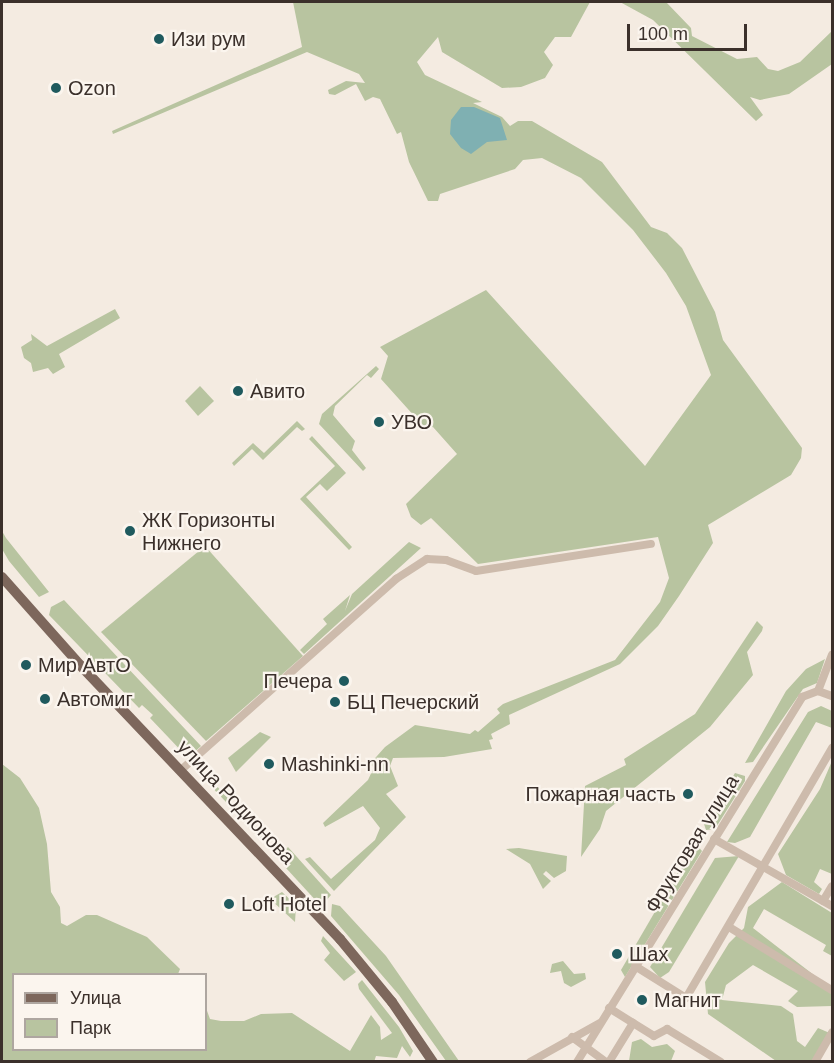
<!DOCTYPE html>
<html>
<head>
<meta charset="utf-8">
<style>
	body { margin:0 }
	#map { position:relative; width:834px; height:1063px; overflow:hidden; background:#f4ebe1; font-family:Arial,sans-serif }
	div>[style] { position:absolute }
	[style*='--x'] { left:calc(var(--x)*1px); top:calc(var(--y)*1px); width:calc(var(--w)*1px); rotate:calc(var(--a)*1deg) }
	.green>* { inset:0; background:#b8c4a0 }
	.water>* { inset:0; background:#7fb0b2 }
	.minor>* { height:8px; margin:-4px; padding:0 4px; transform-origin:4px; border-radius:4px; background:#cdbbac }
	.major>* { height:10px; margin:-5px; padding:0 5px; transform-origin:5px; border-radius:5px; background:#7d675c }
	.dots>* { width:16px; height:16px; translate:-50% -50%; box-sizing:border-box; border:3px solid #fbf5ee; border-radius:50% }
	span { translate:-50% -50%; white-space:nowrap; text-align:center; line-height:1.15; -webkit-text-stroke:4.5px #fbf5ee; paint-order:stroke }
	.poi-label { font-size:20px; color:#3b302b }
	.left { translate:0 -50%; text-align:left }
	.right { translate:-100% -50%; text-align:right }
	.street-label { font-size:20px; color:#3b302b }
	.frame { position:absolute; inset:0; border:3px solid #3b302b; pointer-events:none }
	.legend { position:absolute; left:12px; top:973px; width:195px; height:78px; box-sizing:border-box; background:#fbf5ee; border:2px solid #aea6a0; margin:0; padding:8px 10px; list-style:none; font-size:18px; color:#3b302b }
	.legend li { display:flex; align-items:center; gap:12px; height:30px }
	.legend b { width:30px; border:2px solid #aea6a0 }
	.scale { position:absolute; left:627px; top:24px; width:120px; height:27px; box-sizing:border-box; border:3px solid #3b302b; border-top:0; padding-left:8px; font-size:18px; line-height:21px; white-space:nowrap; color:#3b302b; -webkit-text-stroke:4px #fbf5ee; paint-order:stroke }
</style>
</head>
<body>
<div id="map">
	<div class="green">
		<i style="clip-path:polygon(293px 2px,590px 2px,571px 37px,555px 37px,544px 52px,553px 65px,545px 78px,521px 87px,502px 88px,442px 52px,438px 37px,417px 62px,425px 75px,482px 102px,473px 103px,502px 117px,510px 126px,518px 121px,532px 121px,602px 162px,651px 227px,667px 233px,682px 248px,715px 312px,723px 340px,802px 448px,801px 458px,791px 475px,708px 525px,713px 543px,679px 596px,658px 626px,620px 664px,509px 715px,510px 724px,491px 734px,493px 739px,489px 740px,492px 749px,444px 757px,393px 758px,390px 766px,398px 786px,386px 794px,406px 817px,334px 891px,305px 859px,310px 857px,331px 879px,375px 840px,380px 828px,363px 806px,325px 827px,323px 823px,368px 780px,374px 767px,369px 765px,385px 747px,415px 725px,470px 734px,475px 730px,478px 732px,500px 713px,497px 709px,503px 704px,615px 660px,660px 602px,669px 578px,658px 537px,478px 564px,431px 518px,421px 525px,411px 517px,406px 504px,457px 454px,433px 427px,425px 428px,381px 379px,388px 356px,380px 347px,486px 290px,645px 466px,711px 375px,686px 306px,666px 273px,633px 230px,581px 178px,542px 158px,523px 160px,515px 169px,440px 194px,438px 201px,428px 201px,409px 162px,401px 132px,397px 134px,380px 99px,373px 97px,365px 101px,356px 84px,335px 95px,329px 94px,328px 90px,346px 81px,365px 83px,359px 74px,307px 52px,113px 134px,112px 131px,302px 47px)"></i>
		<i style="clip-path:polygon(620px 2px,666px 2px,691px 28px,692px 36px,737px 59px,757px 57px,768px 69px,778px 71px,800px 62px,832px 31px,832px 64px,789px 94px,760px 100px,750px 97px,763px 115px,756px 121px,653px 20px)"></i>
		<i style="clip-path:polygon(115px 309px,120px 318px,59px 354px,65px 367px,53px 374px,48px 368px,33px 372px,31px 363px,24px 358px,21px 347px,32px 340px,31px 334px,47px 346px)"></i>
		<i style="clip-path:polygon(376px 366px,379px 369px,371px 378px,367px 375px,335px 406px,333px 415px,355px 441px,352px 450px,366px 468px,363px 471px,319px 424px,322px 414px)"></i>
		<i style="clip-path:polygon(200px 386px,214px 401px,198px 416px,185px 401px)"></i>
		<i style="clip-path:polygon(297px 421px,305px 429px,302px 431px,297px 427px,263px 460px,252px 449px,234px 466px,232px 463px,253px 443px,264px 453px)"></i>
		<i style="clip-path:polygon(312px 436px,346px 473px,327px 491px,320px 484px,306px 497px,352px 547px,349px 550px,300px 499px,335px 466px,309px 439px)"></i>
		<i style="clip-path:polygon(2px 531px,6px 538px,49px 592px,39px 597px,9px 561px,2px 549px)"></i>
		<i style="clip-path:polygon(409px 542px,421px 548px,304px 654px,300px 650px,327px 624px,323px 619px,350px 595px,345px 611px,352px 594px)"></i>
		<i style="clip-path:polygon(205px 546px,303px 656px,206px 741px,101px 632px)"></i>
		<i style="clip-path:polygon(64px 600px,201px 746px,188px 758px,150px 718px,153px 715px,142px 705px,139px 708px,49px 615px,51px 607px)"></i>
		<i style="clip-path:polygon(757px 621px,763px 627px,762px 631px,747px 652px,753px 675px,710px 727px,606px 811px,600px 829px,581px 857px,585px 786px,626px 765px,624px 759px,695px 714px)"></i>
		<i style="clip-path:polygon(825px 659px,817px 683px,803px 689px,753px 762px,745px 763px,786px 691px,806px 669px)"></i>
		<i style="clip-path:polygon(821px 706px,832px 711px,832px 728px,816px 722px,750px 837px,735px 843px,727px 842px,808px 712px)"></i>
		<i style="clip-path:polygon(260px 732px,271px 737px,236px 772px,228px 758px)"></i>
		<i style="clip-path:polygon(832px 761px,832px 874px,820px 869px,814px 882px,822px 889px,819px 894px,786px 875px,778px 854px,820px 789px)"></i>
		<i style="clip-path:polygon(2px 764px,20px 778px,39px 808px,47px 844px,51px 892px,60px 907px,61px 923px,67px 926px,86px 915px,97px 915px,147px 937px,180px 969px,178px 974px,14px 974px,14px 1050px,206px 1050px,206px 1008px,210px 1019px,221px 1021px,244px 1021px,261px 1014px,292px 1013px,350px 1051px,371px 1015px,380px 1027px,381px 1040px,392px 1033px,359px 989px,358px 984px,362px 980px,399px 1027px,413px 1051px,410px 1057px,402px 1046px,397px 1058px,376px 1056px,374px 1062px,2px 1061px)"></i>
		<i style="clip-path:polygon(202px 770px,272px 846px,267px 845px,206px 781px)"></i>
		<i style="clip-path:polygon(735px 773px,745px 776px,745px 781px,715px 829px,706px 830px,704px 824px)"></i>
		<i style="clip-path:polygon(695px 843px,702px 851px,625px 977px,621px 970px)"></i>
		<i style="clip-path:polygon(288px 847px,331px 895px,324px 903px,319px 904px,286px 868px,282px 853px)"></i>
		<i style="clip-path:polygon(519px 848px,567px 856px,566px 871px,554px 878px,546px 871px,543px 874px,551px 881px,543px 889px,530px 864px,506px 849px)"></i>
		<i style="clip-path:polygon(739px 856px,669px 972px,660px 978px,650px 967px,715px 858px)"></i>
		<i style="clip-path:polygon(782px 882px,832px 913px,832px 956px,823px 951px,826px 945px,764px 909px,753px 928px,832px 989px,832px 1006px,797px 1007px,788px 1001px,798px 991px,753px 965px,726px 985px,722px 1000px,781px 1006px,793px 1014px,797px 1041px,805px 1047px,818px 1028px,832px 1034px,816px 1061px,776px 1061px,708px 1014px,705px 982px,729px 943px,744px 928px,748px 907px)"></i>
		<i style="clip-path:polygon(282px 892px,296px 905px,295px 922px,270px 899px)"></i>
		<i style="clip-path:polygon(332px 904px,340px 906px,386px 956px,459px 1061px,446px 1061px,399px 995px,331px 916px)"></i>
		<i style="clip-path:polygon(323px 936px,356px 972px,344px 981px,324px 960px,330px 953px,321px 941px)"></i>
		<i style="clip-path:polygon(563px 961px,574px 974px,585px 973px,586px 979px,571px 987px,564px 983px,561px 971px,550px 973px,552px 964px)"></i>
		<i style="clip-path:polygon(641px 1039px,652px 1047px,667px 1044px,675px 1051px,671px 1061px,629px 1061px,632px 1042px)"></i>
	</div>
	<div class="water">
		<i style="clip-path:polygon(461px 107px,474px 107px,500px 118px,507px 140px,487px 142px,471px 154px,461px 148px,450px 134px,451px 120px)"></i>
	</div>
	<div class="minor">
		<i style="--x:818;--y:691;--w:39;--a:-69"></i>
		<i style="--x:818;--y:691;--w:15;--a:20"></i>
		<i style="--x:181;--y:770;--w:288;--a:-41.6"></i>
		<i style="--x:396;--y:579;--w:37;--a:-33"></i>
		<i style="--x:427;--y:559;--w:19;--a:3"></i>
		<i style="--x:446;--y:560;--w:32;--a:20"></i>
		<i style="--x:476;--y:571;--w:177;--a:-8.8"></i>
		<i style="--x:714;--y:839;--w:136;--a:29.6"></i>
		<i style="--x:823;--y:901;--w:17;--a:-59"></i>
		<i style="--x:729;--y:927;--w:121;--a:31.5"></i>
		<i style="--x:635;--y:966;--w:60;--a:32.1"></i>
		<i style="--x:686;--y:998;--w:290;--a:-59.7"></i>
		<i style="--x:609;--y:1008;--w:53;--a:31.9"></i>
		<i style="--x:654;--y:1036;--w:15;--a:-28"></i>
		<i style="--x:667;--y:1029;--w:63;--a:31.4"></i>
		<i style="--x:572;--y:1037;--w:42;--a:36.3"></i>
		<i style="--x:530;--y:1062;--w:80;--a:-29.1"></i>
		<i style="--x:577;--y:1062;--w:429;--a:-58.3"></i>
		<i style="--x:802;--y:697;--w:17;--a:-21"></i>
		<i style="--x:609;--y:1062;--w:46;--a:-58.4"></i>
		<i style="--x:815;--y:1062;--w:34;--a:-60"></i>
	</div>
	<div class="major">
		<i style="--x:2;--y:577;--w:118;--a:48.4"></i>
		<i style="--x:80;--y:665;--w:378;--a:46.5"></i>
		<i style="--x:340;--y:939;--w:82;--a:50.5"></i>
		<i style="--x:392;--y:1002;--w:73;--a:55.7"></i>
	</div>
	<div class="dots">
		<i style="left:159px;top:39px;background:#1f5a5e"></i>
		<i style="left:56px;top:88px;background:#1f5a5e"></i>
		<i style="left:238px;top:391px;background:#1f5a5e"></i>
		<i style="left:379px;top:422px;background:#1f5a5e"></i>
		<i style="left:130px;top:531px;background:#1f5a5e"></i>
		<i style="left:26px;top:665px;background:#1f5a5e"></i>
		<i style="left:344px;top:681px;background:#1f5a5e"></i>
		<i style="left:45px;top:699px;background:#1f5a5e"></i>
		<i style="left:335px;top:702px;background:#1f5a5e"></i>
		<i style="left:269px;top:764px;background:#1f5a5e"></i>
		<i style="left:688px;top:794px;background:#1f5a5e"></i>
		<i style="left:229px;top:904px;background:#1f5a5e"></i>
		<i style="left:617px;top:954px;background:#1f5a5e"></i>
		<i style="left:642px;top:1000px;background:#1f5a5e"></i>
	</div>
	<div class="poi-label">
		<span class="left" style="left:171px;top:39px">Изи рум</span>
		<span class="left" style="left:68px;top:88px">Ozon</span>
		<span class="left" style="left:250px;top:391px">Авито</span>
		<span class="left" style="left:391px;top:422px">УВО</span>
		<span class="left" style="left:142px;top:532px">ЖК Горизонты<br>Нижнего</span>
		<span class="left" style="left:38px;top:665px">Мир АвтО</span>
		<span class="right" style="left:332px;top:681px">Печера</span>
		<span class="left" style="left:57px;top:699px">Автомиг</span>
		<span class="left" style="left:347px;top:702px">БЦ Печерский</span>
		<span class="left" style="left:281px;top:764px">Mashinki-nn</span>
		<span class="right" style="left:676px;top:794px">Пожарная часть</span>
		<span class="left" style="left:241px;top:904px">Loft Hotel</span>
		<span class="left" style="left:629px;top:954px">Шах</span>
		<span class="left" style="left:654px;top:1000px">Магнит</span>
	</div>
	<div class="street-label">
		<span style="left:236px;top:802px;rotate:47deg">улица Родионова</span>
		<span style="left:692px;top:844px;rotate:-58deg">Фруктовая улица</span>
	</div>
	<div class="frame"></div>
	<ul class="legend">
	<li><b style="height:8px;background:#7d675c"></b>Улица</li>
	<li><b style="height:16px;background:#b8c4a0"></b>Парк</li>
	</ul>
	<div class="scale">100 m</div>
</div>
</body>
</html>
